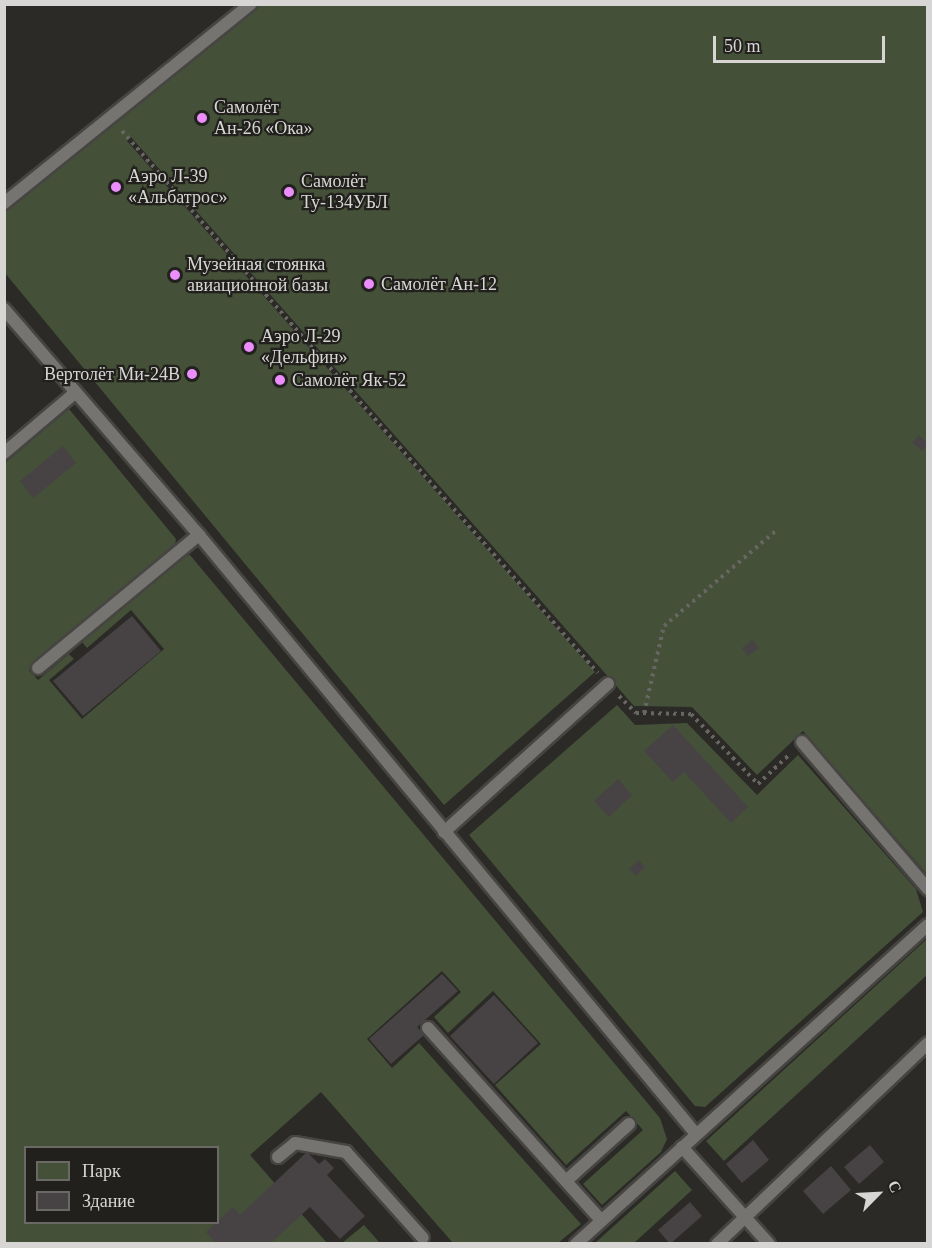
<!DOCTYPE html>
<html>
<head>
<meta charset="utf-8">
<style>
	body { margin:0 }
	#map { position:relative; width:932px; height:1248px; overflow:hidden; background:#2b2a26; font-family:"Times New Roman",serif }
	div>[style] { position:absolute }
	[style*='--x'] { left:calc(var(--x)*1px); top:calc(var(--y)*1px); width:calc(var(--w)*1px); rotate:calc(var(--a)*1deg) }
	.green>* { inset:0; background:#445038 }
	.building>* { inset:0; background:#474345 }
	.path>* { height:4px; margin-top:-2px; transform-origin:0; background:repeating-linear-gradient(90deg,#676663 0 3px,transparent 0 7.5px) }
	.roads { filter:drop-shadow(2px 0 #464542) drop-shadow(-2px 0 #464542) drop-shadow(0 2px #464542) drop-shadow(0 -2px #464542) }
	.service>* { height:12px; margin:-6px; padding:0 6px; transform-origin:6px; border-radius:6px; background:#757470 }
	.dots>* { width:16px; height:16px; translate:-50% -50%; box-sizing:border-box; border:3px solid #21201d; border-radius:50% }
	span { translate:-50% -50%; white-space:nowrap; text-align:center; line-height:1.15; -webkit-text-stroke:4.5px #21201d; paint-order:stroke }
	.poi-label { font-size:18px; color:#d7d6d4 }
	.left { translate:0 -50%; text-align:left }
	.right { translate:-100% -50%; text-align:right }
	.frame { position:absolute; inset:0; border:6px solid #d7d6d4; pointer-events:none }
	.legend { position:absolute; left:24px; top:1146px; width:195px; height:78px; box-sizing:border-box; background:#21201d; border:2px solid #6a6966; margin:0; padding:8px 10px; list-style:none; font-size:18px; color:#d7d6d4 }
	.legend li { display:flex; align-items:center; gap:12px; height:30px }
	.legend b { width:30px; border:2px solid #6a6966 }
	.north { position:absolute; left:848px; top:1164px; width:60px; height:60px; -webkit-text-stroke:4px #21201d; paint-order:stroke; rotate:66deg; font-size:16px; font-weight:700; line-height:24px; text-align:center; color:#d7d6d4 }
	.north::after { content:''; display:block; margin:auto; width:21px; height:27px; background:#d7d6d4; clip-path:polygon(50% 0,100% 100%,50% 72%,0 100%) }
	.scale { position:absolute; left:713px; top:36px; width:172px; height:27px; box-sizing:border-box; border:3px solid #d7d6d4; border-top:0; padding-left:8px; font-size:18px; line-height:21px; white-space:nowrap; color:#d7d6d4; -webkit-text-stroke:4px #21201d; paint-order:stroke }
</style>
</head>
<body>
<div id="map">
	<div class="green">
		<i style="clip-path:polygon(258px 5px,927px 5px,927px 874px,803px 731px,757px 775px,692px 707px,634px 706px,131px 137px,127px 141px,595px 672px,444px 805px,5px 273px,4px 213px)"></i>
		<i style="clip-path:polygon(evenodd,69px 409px,176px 539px,175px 545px,29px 670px,38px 680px,69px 654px,74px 659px,49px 680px,82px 719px,164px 649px,131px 610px,87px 648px,82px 642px,184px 556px,190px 555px,660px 1118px,667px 1139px,661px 1152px,602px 1205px,583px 1184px,643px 1130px,626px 1111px,566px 1165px,495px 1085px,541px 1044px,493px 991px,448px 1033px,434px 1017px,461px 992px,442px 971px,367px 1039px,392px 1068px,419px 1043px,581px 1224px,558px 1243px,453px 1243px,321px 1092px,250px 1155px,327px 1243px,5px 1243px,4px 464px,69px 409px,26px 1148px,218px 1148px,218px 1222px,26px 1222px,26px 1148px)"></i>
		<i style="clip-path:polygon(617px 705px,635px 725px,687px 723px,757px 795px,798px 755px,916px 889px,923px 912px,705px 1107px,695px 1106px,469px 835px)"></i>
		<i style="clip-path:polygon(927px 939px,927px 975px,724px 1161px,706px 1141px)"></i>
		<i style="clip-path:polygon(675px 1171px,692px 1190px,634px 1243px,595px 1243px)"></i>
		<i style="clip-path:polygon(364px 1225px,380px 1243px,342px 1243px)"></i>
	</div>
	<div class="building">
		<i style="clip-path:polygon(919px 435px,928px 444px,922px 451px,912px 442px)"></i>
		<i style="clip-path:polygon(63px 446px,76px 463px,33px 498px,20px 481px)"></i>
		<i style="clip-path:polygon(132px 616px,161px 651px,83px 716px,53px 681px)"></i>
		<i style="clip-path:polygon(753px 640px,759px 648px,748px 656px,742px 648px)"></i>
		<i style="clip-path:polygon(673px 725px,748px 807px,731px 823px,684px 772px,673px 782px,644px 751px)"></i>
		<i style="clip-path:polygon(618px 779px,632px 795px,609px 817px,594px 801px)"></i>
		<i style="clip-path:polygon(639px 860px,645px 867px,636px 876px,629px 869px)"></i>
		<i style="clip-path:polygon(442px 974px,458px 991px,417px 1027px,424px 1035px,391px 1064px,369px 1039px)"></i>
		<i style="clip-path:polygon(494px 995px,538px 1043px,494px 1084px,450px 1036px)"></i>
		<i style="clip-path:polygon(753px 1140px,769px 1160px,742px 1183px,726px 1164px)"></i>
		<i style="clip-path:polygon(870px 1145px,884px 1162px,859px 1184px,844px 1167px)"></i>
		<i style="clip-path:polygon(307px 1152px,319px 1164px,325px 1159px,334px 1168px,327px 1175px,365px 1216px,340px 1239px,310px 1207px,270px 1244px,216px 1244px,206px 1232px,233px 1207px,240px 1215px)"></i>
		<i style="clip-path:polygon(831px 1166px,851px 1190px,823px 1214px,803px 1191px)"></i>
		<i style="clip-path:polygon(690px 1202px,702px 1216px,670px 1244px,658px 1230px)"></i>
	</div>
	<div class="path">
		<i style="--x:122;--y:131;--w:721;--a:48.71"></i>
		<i style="--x:619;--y:696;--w:24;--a:45"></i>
		<i style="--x:636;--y:713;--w:55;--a:1"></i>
		<i style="--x:691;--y:714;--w:97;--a:46.3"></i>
		<i style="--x:758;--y:784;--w:44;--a:-43.2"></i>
		<i style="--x:644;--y:713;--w:89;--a:-77.1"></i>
		<i style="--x:664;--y:626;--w:150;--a:-40.4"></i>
	</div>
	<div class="roads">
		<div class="service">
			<i style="--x:4;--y:203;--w:317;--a:-38.9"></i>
			<i style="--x:4;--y:309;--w:298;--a:49.2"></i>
			<i style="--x:199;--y:535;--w:778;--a:50.32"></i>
			<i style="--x:4;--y:453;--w:94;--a:-40.3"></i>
			<i style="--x:38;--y:668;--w:209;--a:-39.6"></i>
			<i style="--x:802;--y:742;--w:194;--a:49.4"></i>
			<i style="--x:444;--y:832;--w:221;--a:-42.1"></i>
			<i style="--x:428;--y:1028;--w:258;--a:48"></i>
			<i style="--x:682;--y:1147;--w:130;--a:48.1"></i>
			<i style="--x:278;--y:1157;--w:22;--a:-39"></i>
			<i style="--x:295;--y:1143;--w:52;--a:10"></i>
			<i style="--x:346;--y:1152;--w:115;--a:48.2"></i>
			<i style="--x:566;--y:1181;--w:85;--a:-42.1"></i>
			<i style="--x:576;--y:1244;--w:475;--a:-42.2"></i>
			<i style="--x:717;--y:1244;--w:291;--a:-43.6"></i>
		</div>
	</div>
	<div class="dots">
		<i style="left:202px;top:118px;background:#eb8dfb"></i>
		<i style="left:116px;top:187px;background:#eb8dfb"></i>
		<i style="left:289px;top:192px;background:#eb8dfb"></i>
		<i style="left:175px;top:275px;background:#eb8dfb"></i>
		<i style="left:369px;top:284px;background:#eb8dfb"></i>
		<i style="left:249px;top:347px;background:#eb8dfb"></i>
		<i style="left:192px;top:374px;background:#eb8dfb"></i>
		<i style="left:280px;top:380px;background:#eb8dfb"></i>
	</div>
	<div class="poi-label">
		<span class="left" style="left:214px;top:118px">Самолёт<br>Ан-26 «Ока»</span>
		<span class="left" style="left:128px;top:187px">Аэро Л-39<br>«Альбатрос»</span>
		<span class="left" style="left:301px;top:192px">Самолёт<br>Ту-134УБЛ</span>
		<span class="left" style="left:187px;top:275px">Музейная стоянка<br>авиационной базы</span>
		<span class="left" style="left:381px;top:284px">Самолёт Ан-12</span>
		<span class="left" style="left:261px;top:347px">Аэро Л-29<br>«Дельфин»</span>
		<span class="right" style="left:180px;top:374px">Вертолёт Ми-24В</span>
		<span class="left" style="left:292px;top:380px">Самолёт Як-52</span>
	</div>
	<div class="frame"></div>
	<ul class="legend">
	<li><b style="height:16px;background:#445038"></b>Парк</li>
	<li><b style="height:16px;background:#474345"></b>Здание</li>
	</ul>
	<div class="north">С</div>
	<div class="scale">50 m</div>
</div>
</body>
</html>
